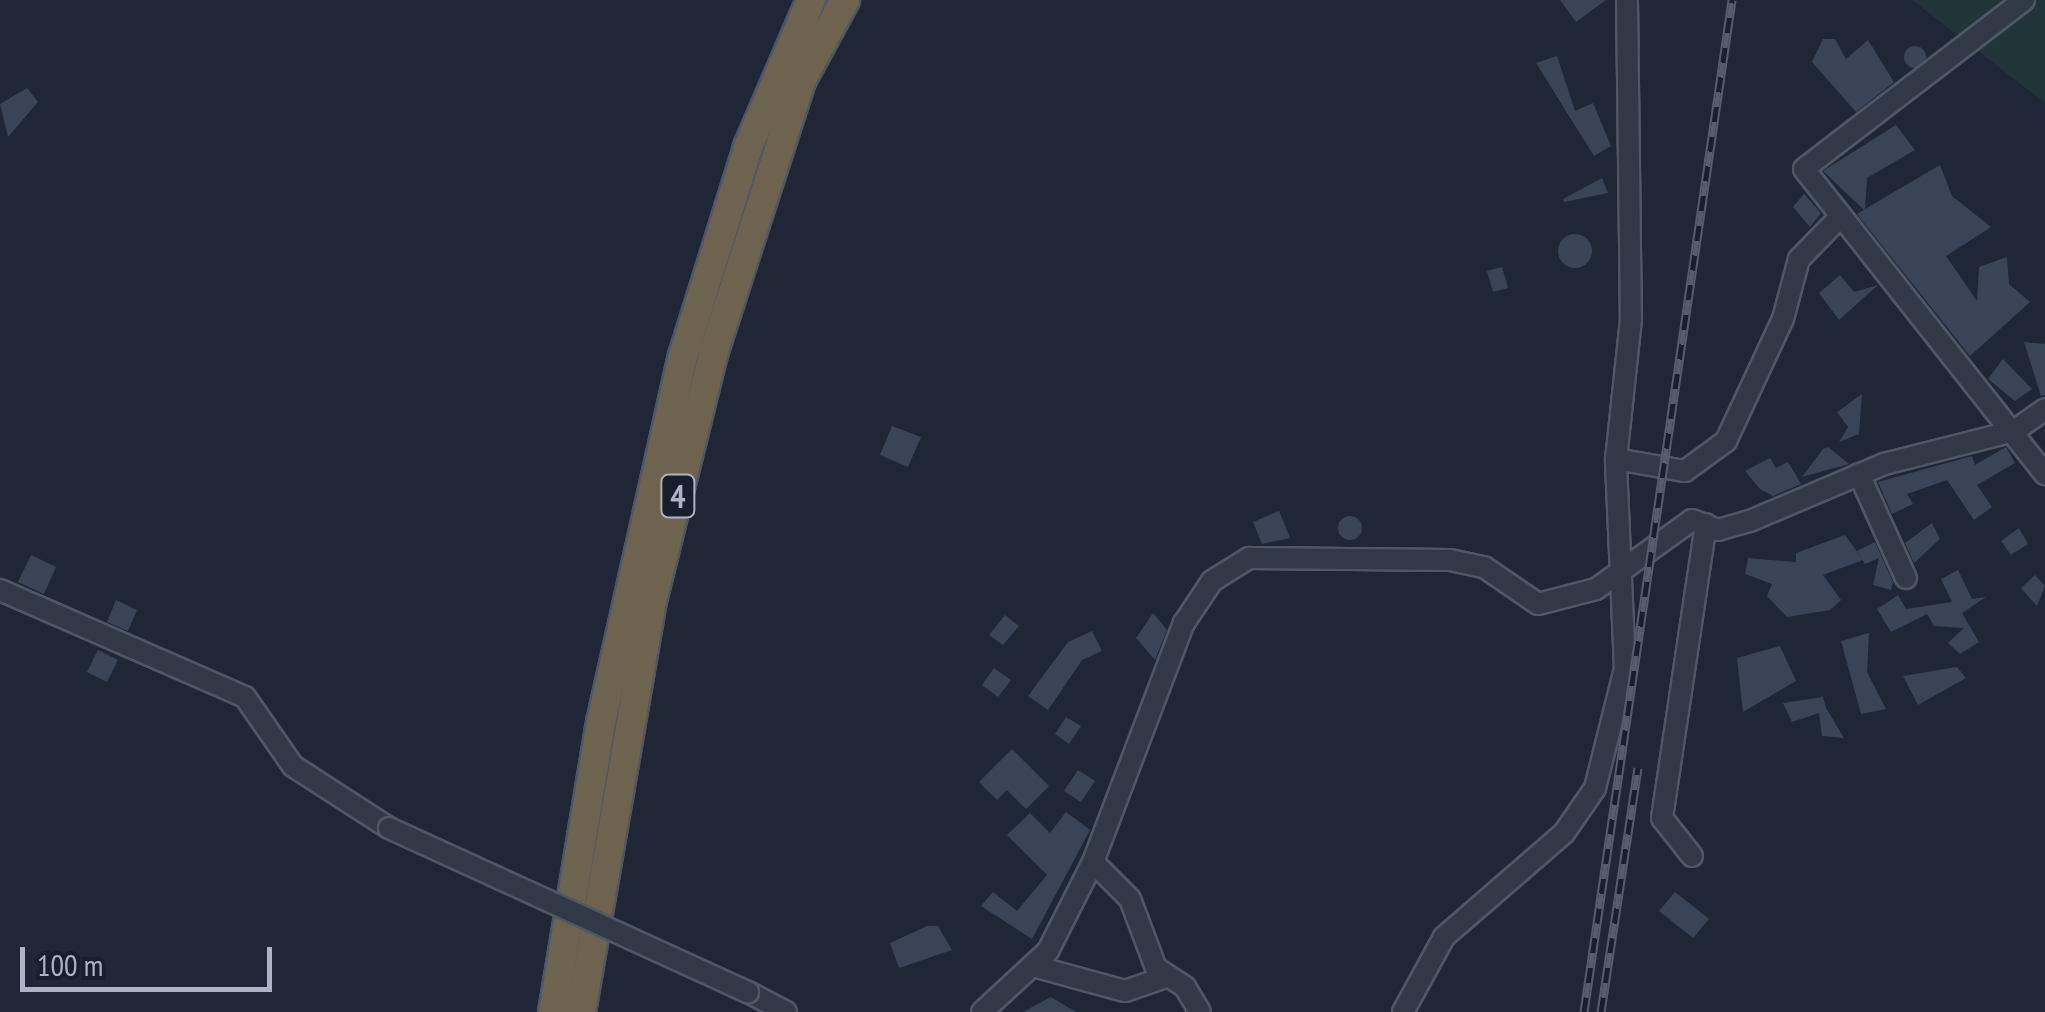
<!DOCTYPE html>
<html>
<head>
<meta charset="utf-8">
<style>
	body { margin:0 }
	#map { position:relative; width:2045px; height:1012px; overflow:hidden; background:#1f2736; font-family:"PT Sans Narrow",sans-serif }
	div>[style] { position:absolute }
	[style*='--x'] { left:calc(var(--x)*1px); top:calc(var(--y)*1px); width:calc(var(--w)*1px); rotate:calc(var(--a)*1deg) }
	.green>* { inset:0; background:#213438 }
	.building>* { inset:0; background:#3a4457 }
	.round { border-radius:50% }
	.roads { filter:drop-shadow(2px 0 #4f5665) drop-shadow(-2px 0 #4f5665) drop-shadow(0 2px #4f5665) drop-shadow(0 -2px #4f5665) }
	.minor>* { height:20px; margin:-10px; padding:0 10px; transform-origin:10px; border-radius:10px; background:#323946 }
	.highway>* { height:28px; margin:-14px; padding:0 14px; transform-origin:14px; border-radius:14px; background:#6d634f }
	.rail>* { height:9px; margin-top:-4.5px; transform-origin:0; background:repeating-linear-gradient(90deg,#181e2b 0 15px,#545c6e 0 30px); box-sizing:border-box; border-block:2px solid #545c6e }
	.bridges { filter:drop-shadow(2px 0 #4f5665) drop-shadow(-2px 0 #4f5665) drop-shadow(0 2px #4f5665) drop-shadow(0 -2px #4f5665) }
	.minor-bridge>* { height:20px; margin:-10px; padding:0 10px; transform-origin:10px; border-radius:10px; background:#323946 }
	span { translate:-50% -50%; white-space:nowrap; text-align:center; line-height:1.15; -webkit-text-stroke:10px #181e2b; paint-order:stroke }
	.shield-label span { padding:2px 8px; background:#181e2b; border:2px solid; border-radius:8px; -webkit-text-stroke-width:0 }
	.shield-label { font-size:32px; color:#acb3c4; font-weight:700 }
	.scale { position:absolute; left:20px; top:947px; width:252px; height:45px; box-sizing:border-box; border:5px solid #acb3c4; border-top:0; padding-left:12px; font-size:30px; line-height:35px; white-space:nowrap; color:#acb3c4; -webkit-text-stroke:8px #181e2b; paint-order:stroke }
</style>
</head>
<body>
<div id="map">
	<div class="green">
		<i style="clip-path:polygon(1912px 0,2045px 0,2045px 103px,1964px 40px)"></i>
	</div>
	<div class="building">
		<i style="clip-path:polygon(1560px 0,1606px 0,1576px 22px)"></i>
		<i style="clip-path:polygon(1823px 39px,1835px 39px,1846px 59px,1868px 40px,1894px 82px,1856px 112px,1812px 62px)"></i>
		<i class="round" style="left:1904px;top:46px;width:22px;height:22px"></i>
		<i style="clip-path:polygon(1557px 56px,1575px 111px,1593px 103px,1611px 146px,1594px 156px,1536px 63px)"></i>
		<i style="clip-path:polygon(27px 88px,38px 102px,8px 137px,0 104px)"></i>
		<i style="clip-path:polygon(1896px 125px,1915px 150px,1867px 178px,1865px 209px,1940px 165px,1952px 196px,1991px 227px,1946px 256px,1977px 301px,1979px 267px,2007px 257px,2009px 284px,2030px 302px,1970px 356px,1857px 214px,1864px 210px,1823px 171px)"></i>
		<i style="clip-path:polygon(1602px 178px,1608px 193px,1564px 202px,1563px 199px)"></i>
		<i style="clip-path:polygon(1804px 194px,1821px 213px,1810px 227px,1793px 207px)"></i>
		<i class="round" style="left:1558px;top:234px;width:34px;height:34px"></i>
		<i style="clip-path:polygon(1502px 267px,1508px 288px,1493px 292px,1487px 271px)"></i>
		<i style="clip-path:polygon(1840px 275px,1854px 292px,1878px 285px,1839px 320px,1819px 293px)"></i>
		<i style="clip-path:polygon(2024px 342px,2045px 344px,2045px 395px,2041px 396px)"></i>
		<i style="clip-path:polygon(2003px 359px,2032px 389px,2015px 401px,1988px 379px)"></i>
		<i style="clip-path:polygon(1862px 394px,1859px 434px,1839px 442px,1848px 427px,1837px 412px)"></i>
		<i style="clip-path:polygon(892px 426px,921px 437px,908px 467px,880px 455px)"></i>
		<i style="clip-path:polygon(1828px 447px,1849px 464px,1802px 477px,1823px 449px)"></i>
		<i style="clip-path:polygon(2006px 447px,2015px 463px,1977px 485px,1992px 507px,1974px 520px,1947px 480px,1907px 494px,1913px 504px,1892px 514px,1878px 482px,1972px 456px,1975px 465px)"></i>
		<i style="clip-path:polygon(1770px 458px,1776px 468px,1788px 462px,1801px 484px,1773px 496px,1760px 489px,1745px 471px)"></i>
		<i style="clip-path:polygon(1279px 511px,1290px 538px,1262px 544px,1253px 522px)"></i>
		<i class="round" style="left:1338px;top:516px;width:24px;height:24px"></i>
		<i style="clip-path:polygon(1932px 523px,1940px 539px,1914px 563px,1905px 543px)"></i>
		<i style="clip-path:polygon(2019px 528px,2028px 544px,2011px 555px,2001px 541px)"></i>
		<i style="clip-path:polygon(1845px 535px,1863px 560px,1823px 575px,1841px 600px,1830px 610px,1787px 617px,1767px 596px,1772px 584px,1745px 574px,1748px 558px,1796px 562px,1796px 553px)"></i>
		<i style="clip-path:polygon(1875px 542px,1893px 582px,1891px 590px,1873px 585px,1879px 558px,1865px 564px,1857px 551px)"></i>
		<i style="clip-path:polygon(31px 555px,56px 567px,44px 594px,18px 582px)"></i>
		<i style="clip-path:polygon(1958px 570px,1972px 599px,1986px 597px,1962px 613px,1979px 642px,1960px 654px,1948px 643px,1964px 628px,1934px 626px,1927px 614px,1891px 632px,1877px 609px,1898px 595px,1906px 609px,1952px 602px,1941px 579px)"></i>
		<i style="clip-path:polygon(2035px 575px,2045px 586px,2037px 606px,2021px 588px)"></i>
		<i style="clip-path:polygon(116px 600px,137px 610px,128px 631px,107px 622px)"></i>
		<i style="clip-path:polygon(1153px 613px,1167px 630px,1155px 660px,1136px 638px)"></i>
		<i style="clip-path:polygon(1005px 615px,1019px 626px,1003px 645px,989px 635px)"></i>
		<i style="clip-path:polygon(1092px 631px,1102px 651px,1082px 660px,1048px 710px,1028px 696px,1068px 642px)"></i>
		<i style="clip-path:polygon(1869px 633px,1867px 672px,1886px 709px,1861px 714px,1841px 641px)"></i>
		<i style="clip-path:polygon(1780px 646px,1796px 681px,1743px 712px,1737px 658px)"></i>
		<i style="clip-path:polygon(98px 650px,118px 660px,107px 682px,87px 672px)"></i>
		<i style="clip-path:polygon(1957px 667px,1966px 678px,1918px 705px,1903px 676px)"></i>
		<i style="clip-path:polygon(994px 668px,1011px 680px,998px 697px,982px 685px)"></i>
		<i style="clip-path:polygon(1823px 697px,1826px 708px,1844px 738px,1822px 736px,1819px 713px,1792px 722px,1783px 703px)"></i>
		<i style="clip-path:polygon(1066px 717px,1081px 726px,1069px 744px,1055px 734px)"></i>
		<i style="clip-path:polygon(1012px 749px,1049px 786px,1026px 809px,1007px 790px,997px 800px,979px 782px)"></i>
		<i style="clip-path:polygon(1078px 770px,1095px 781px,1081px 802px,1064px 791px)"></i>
		<i style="clip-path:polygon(1066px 812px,1090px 830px,1032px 939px,981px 906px,993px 892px,1017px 911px,1047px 875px,1007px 835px,1030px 813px,1050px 833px)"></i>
		<i style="clip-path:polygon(1675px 892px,1709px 919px,1693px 938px,1659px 911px)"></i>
		<i style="clip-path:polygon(927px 926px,938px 926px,952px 950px,899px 968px,890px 943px)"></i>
		<i style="clip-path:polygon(1051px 997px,1076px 1012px,1023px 1012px)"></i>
	</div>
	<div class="roads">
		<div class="minor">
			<i style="--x:1627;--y:0;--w:319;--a:89.3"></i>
			<i style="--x:1631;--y:319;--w:141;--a:96.1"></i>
			<i style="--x:1616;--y:459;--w:70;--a:9.9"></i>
			<i style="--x:1685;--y:471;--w:51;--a:-36.2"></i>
			<i style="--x:1726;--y:441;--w:135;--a:-65"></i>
			<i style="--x:1783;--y:319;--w:62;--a:-75.1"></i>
			<i style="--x:1799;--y:259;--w:60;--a:-45.7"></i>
			<i style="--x:2024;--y:0;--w:277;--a:142.5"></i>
			<i style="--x:1804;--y:169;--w:389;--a:51.7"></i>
			<i style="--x:1859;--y:474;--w:114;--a:65.7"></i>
			<i style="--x:0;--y:590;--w:267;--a:23.6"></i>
			<i style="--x:245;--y:697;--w:84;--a:55.2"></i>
			<i style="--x:293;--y:766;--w:114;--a:32.9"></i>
			<i style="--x:1692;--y:856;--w:48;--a:-128.3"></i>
			<i style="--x:1662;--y:818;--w:297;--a:-81.5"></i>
			<i style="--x:1093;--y:862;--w:52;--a:45"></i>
			<i style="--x:1130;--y:899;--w:74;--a:69.4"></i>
			<i style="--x:1156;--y:968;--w:35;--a:33"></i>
			<i style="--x:1185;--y:987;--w:29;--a:59"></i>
			<i style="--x:1037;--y:967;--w:91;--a:15.3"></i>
			<i style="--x:1125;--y:991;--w:40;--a:-18.9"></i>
			<i style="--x:748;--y:992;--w:43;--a:27.8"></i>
			<i style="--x:982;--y:1012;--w:90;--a:-42.7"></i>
			<i style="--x:1048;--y:951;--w:100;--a:-63.2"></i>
			<i style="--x:1093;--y:862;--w:256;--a:-69.2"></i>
			<i style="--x:1184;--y:623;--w:50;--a:-56.3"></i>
			<i style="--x:1212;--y:581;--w:44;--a:-31.9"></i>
			<i style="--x:1249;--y:558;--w:201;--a:0.6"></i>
			<i style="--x:1450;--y:560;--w:35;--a:12"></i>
			<i style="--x:1484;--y:567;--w:65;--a:34.4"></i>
			<i style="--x:1538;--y:604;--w:60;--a:-14.5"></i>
			<i style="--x:1596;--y:589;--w:118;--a:-35.7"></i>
			<i style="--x:1692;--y:520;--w:28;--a:21"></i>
			<i style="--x:1718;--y:530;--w:33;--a:-16"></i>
			<i style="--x:1750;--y:521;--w:146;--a:-23"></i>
			<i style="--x:1884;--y:464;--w:134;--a:-14.2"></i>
			<i style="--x:2014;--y:431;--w:38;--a:-35"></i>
			<i style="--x:1403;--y:1012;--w:85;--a:-61.3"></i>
			<i style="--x:1444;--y:937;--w:159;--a:-40.9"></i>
			<i style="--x:1564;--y:833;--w:55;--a:-55.4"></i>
			<i style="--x:1595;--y:788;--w:123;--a:-75.9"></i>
			<i style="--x:1625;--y:669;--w:210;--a:-92.5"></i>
		</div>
		<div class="highway">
			<i style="--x:553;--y:1012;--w:294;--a:-80.6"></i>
			<i style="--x:601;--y:722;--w:375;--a:-77.4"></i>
			<i style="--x:683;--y:356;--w:219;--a:-72.7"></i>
			<i style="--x:748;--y:147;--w:160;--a:-66.8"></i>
			<i style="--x:581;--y:1012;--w:413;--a:-80.2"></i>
			<i style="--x:651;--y:605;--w:259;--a:-76.1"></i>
			<i style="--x:713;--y:354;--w:287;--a:-72.1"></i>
			<i style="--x:801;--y:81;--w:92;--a:-61.5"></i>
		</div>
	</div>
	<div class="rail">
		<i style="--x:1584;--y:1012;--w:1023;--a:-81.68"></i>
		<i style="--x:1601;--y:1012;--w:247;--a:-81.4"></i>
	</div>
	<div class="bridges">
		<div class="minor-bridge">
			<i style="--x:389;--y:828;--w:395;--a:24.6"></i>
		</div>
	</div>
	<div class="shield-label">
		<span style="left:678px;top:496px">4</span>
	</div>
	<div class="scale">100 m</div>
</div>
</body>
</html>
